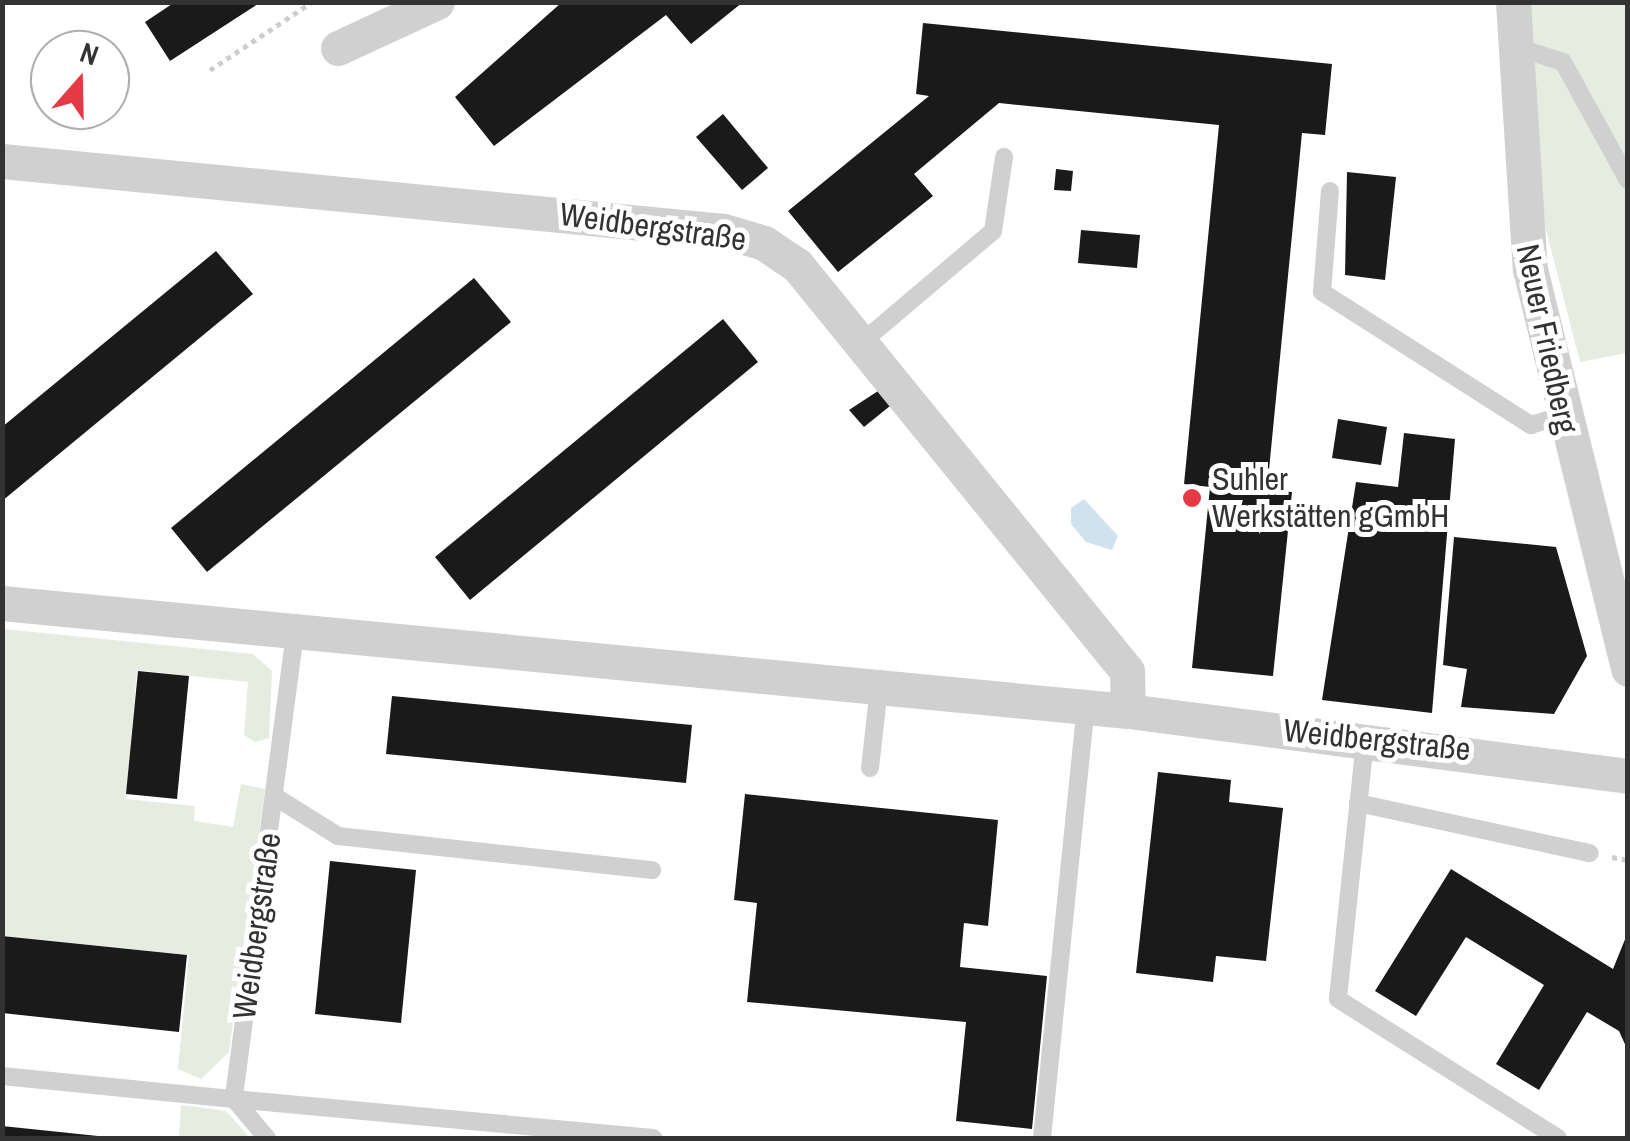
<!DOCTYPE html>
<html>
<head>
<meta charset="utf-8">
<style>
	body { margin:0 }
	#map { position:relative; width:1630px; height:1141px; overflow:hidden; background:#fff; font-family:"Archivo Narrow",sans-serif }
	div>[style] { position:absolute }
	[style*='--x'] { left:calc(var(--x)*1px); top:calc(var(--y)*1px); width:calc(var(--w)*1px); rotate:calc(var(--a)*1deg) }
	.green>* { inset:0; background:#e6ecdf }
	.water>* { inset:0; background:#cfe2ee }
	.building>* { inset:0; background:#1a1a1a }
	.path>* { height:5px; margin-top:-2.5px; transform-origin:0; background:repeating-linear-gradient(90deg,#cdcdcd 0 5px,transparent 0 10px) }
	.lane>* { height:18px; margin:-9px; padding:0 9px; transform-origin:9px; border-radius:9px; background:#d0d0d0 }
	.street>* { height:35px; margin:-17.5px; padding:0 17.5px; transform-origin:17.5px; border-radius:17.5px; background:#d0d0d0 }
	.dots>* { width:28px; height:28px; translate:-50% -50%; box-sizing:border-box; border:5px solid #fff; border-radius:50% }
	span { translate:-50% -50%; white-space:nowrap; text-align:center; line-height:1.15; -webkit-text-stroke:10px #fff; paint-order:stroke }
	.street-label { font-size:32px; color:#333 }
	.poi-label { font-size:32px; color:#333 }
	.left { translate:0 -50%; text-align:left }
	.frame { position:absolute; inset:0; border:5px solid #333; pointer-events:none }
	.north { position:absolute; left:30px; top:30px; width:100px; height:100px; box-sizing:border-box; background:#fff; border:2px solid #adadad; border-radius:50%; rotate:20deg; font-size:28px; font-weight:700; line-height:40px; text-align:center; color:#333 }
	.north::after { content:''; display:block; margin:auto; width:35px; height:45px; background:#e63946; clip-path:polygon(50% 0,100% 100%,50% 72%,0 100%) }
</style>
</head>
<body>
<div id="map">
	<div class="green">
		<i style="clip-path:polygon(1527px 3px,1627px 3px,1627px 353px,1580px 362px,1545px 226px)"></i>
		<i style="clip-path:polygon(3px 629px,253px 654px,272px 671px,269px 738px,255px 742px,244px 735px,248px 682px,137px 670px,126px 799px,195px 806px,194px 821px,233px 827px,241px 784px,265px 789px,229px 1052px,201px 1079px,178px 1069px,189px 955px,3px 936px)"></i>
		<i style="clip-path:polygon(181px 1105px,226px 1111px,250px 1138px,179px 1138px)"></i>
	</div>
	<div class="water">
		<i style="clip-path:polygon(1084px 499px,1118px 536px,1112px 550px,1086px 542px,1071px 524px,1071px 508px)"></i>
	</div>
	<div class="building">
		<i style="clip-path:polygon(175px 2px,261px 2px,170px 61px,145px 22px)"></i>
		<i style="clip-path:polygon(574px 2px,743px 2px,691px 44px,666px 15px,494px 146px,455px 97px,561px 3px)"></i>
		<i style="clip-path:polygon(923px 23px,1332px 64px,1325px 135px,1302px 133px,1267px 490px,1292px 492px,1273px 676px,1192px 668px,1210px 487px,1184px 484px,1219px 125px,999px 103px,914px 174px,933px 196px,838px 272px,788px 211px,929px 96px,916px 94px)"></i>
		<i style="clip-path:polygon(723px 114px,768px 168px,742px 190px,696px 137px)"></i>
		<i style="clip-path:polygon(1056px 169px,1073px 171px,1071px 191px,1054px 190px)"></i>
		<i style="clip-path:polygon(1347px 172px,1396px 177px,1385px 280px,1345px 275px)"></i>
		<i style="clip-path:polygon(1081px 230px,1140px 235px,1137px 268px,1078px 263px)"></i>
		<i style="clip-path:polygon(216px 251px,253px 294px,2px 501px,2px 427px)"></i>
		<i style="clip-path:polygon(474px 278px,511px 322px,207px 572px,171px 528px)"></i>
		<i style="clip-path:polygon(723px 319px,758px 362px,470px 600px,435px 557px)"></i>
		<i style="clip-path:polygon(878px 391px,890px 406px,864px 427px,849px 410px)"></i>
		<i style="clip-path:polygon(1338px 419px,1387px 427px,1381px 465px,1332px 458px)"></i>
		<i style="clip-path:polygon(1404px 433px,1455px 439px,1432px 713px,1322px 700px,1356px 482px,1398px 487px)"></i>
		<i style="clip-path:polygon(1454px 537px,1556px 547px,1587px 656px,1554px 714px,1461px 707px,1467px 669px,1443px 665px)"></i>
		<i style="clip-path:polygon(138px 671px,189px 676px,177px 799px,126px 794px)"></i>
		<i style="clip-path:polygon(392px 696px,692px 725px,686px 783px,386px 754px)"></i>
		<i style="clip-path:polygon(1158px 772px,1231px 780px,1229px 802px,1283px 808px,1266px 961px,1216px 956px,1213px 982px,1136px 973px)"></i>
		<i style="clip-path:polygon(745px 794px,998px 820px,988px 926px,964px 923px,960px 967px,1047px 976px,1032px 1129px,956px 1121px,966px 1022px,747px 1002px,757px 903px,734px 900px)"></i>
		<i style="clip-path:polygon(330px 861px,416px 870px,401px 1023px,315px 1014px)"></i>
		<i style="clip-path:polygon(1451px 869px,1613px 969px,1628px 932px,1628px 1051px,1619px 1031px,1587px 1012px,1539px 1090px,1496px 1064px,1544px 985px,1466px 937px,1416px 1016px,1375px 991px)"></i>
		<i style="clip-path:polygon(2px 936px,187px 955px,179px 1032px,2px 1013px)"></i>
		<i style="clip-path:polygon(2px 1126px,98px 1136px,98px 1138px,2px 1138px)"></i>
	</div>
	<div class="path">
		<i style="--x:210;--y:70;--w:123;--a:-33.7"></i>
		<i style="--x:1612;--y:857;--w:16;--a:11"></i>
	</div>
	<div class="lane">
		<i style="--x:1513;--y:46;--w:52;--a:17.7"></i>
		<i style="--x:1563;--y:62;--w:135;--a:61.2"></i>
		<i style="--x:1330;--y:191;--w:101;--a:94.5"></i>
		<i style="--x:1322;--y:292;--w:248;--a:32.5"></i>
		<i style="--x:1531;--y:425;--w:31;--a:-17"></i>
		<i style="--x:861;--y:343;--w:173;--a:-40.3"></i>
		<i style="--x:993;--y:231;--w:75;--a:-81.5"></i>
		<i style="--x:295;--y:633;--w:470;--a:97.5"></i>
		<i style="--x:234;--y:1099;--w:421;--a:5.3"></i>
		<i style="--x:1365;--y:741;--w:259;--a:96"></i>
		<i style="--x:1338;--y:999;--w:260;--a:32.3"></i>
		<i style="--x:870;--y:768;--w:81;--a:-83.6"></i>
		<i style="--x:274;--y:796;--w:75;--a:32"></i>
		<i style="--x:338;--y:836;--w:316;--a:6.2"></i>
		<i style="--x:1358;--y:803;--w:237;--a:12.2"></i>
		<i style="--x:2;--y:1076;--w:233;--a:5.7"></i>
		<i style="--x:234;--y:1099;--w:51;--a:49.8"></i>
		<i style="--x:1042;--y:1138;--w:433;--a:-84.2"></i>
	</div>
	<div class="street">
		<i style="--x:1513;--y:2;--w:268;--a:86.4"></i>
		<i style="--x:1530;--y:269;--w:412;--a:76.2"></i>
		<i style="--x:338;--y:48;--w:109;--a:-24.9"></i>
		<i style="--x:2;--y:161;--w:725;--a:5.54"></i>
		<i style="--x:724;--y:231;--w:42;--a:16.7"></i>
		<i style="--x:764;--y:243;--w:40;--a:34"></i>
		<i style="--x:797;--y:265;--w:523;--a:50.9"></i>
		<i style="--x:1127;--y:671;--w:40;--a:88.6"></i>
		<i style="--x:2;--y:603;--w:1131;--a:5.48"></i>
		<i style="--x:1128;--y:711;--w:504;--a:7.41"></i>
	</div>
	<div class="dots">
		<i style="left:1192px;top:498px;background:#e63946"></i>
	</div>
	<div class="street-label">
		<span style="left:653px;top:227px;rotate:8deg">Weidbergstraße</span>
		<span style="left:1547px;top:339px;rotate:78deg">Neuer Friedberg</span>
		<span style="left:1377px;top:740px;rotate:6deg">Weidbergstraße</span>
		<span style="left:257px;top:926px;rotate:-82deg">Weidbergstraße</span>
	</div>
	<div class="poi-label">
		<span class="left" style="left:1212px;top:498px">Suhler<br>Werkstätten gGmbH</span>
	</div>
	<div class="frame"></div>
	<div class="north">N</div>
</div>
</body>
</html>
